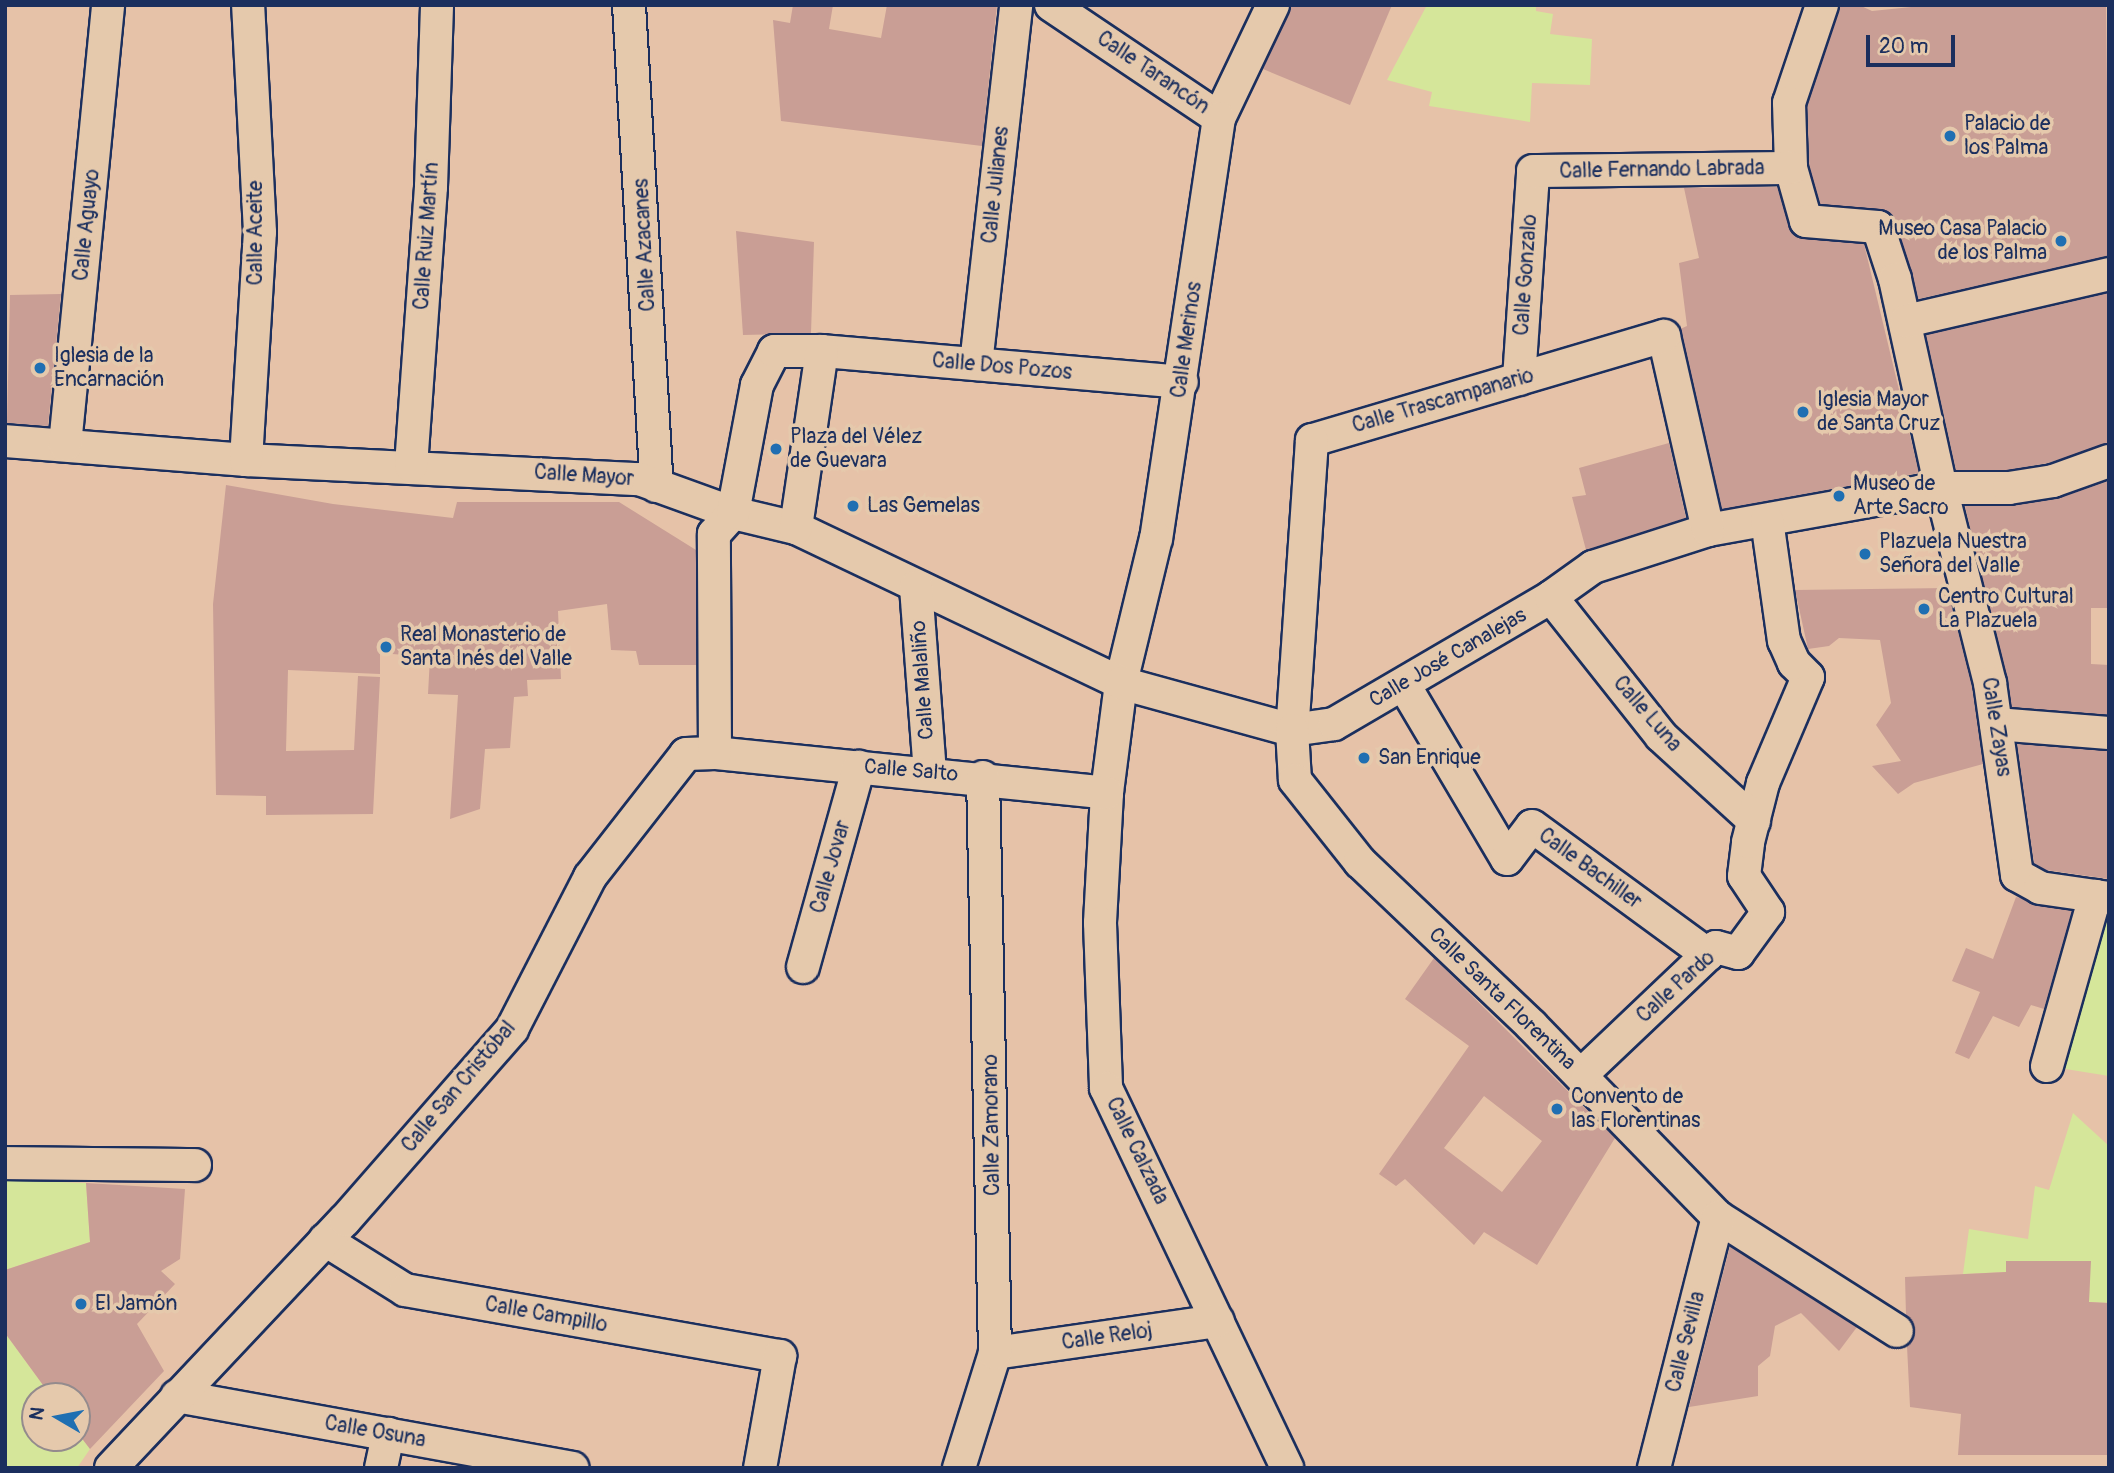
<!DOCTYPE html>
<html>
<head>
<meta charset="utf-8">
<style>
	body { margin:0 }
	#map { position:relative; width:2114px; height:1473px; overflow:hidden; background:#e6c2a8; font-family:Pangolin,sans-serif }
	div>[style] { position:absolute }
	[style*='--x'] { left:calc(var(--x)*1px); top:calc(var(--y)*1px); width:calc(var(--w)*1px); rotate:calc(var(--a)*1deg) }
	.green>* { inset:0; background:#d5e69a }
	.building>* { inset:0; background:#c99e95 }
	.roads { filter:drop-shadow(2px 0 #1b2f5e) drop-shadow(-2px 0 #1b2f5e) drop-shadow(0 2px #1b2f5e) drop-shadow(0 -2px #1b2f5e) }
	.minor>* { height:32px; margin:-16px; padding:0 16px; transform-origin:16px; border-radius:16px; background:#e5c9ac }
	.dots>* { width:19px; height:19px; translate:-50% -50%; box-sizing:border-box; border:4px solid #e5c9ac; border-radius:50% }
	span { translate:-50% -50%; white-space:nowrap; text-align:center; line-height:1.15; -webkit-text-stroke:7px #e5c9ac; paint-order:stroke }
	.street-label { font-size:21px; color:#1b2f5e }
	.poi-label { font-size:21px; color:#1b2f5e }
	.left { translate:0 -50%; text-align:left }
	.right { translate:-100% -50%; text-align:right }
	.frame { position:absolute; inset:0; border:7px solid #1b2f5e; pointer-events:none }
	.north { position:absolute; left:21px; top:1382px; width:70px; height:70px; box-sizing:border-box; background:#e5c9ac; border:2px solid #948b8d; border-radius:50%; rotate:280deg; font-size:19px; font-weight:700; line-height:28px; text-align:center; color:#1b2f5e }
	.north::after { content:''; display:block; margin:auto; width:24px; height:32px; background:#1f6fb2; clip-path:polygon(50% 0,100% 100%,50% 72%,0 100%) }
	.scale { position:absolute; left:1866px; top:35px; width:89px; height:32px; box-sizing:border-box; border:4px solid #1b2f5e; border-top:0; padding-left:9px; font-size:21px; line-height:24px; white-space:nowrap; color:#1b2f5e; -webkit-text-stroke:5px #e5c9ac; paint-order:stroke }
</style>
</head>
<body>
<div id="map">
	<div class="green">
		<i style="clip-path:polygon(1427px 5px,1536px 5px,1536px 11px,1553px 14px,1550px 34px,1592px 39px,1590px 85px,1532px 83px,1530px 122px,1429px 106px,1432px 92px,1387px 80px)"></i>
		<i style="clip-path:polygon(2109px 898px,2109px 1076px,2047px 1066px)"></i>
		<i style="clip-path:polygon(2073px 1113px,2109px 1146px,2109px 1303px,2089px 1302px,2090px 1261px,2006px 1261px,2006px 1272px,1963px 1274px,1969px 1229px,2028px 1239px,2035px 1186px,2049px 1190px)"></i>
		<i style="clip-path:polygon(5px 1180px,86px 1183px,90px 1242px,5px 1270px)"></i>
		<i style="clip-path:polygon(5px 1333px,51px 1396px,35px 1396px,35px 1438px,77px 1438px,77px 1432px,90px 1449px,77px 1468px,5px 1468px)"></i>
	</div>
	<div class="building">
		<i style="clip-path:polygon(793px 5px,833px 5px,829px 29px,881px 38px,887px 5px,997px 5px,982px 146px,781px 121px,773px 20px,790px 23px)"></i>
		<i style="clip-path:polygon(1291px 5px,1392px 5px,1350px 105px,1263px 69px)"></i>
		<i style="clip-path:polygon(1840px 5px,1859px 5px,1872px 11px,1931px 5px,2106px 5px,2109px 256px,1918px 299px,1890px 213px,1820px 204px,1809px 165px,1807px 106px)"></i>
		<i style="clip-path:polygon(1777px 187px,1795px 236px,1864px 244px,1919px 473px,1722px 509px,1680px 329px,1687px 326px,1679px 263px,1699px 258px,1684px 188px)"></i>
		<i style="clip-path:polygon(736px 231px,814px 242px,811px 333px,743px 335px)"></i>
		<i style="clip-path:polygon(2109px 293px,2109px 443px,2048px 463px,2008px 470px,1956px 470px,1926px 335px)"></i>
		<i style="clip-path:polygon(61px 294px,48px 426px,7px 423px,10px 295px)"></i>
		<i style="clip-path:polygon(1669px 443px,1686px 518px,1586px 550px,1572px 497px,1586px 495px,1579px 468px)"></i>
		<i style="clip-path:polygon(2109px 481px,2109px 608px,2091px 608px,2091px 664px,2109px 665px,2109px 715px,2012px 707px,1965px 506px,2012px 506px,2056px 499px)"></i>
		<i style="clip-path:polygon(226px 485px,333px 504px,453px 518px,457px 502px,619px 502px,696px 550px,696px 665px,639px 665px,636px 651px,611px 650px,607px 604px,558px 611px,561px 679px,527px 680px,528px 696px,514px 697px,510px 748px,485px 749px,480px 809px,450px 819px,458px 695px,428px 694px,430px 657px,380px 653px,380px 674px,288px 670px,286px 751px,354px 750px,358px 676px,380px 677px,373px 814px,266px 815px,266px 796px,216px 795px,213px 604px)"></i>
		<i style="clip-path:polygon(1947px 588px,1972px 687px,1983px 764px,1914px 783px,1898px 794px,1872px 766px,1901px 761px,1876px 725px,1891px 703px,1880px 640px,1839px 638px,1829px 646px,1808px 649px,1795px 590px)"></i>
		<i style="clip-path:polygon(2017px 744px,2109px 751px,2109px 879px,2046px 870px,2034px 863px)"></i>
		<i style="clip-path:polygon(2016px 897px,2072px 911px,2044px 1009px,2031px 1005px,2019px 1027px,1993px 1016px,1969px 1059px,1955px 1053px,1980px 992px,1952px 981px,1966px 948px,1993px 959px)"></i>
		<i style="clip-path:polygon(evenodd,1434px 958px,1615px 1138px,1537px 1265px,1484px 1232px,1474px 1245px,1405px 1179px,1396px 1186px,1379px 1174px,1469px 1046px,1405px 999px,1434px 958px,1484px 1096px,1542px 1141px,1502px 1192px,1444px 1148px,1484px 1096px)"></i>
		<i style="clip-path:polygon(86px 1183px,185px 1189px,180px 1259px,161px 1271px,175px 1284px,137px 1324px,164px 1371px,90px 1449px,77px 1432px,77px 1396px,51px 1396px,5px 1333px,5px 1270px,90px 1242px)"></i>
		<i style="clip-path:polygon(1730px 1246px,1857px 1327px,1839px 1351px,1801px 1313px,1775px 1326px,1770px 1356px,1758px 1366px,1758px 1396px,1689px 1407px)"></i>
		<i style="clip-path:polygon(2006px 1261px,2091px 1261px,2089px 1302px,2109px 1303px,2109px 1455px,1958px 1455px,1961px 1414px,1910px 1407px,1907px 1346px,1915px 1331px,1906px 1315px,1905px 1277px,2006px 1272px)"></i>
	</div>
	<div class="roads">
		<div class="minor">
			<i style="--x:629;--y:5;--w:482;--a:86.7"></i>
			<i style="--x:1051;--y:5;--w:202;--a:33.9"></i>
			<i style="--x:1273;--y:5;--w:125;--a:115.5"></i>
			<i style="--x:1219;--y:118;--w:425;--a:98.5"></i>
			<i style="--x:1156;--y:538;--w:149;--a:103.6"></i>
			<i style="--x:1121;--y:683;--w:111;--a:97.3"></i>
			<i style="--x:1107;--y:793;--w:130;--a:93.1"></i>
			<i style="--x:1100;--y:923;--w:165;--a:87.9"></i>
			<i style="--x:1106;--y:1088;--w:421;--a:64.5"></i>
			<i style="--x:1822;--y:5;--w:103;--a:108.6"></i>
			<i style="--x:1789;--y:103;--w:65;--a:88.2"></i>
			<i style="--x:1791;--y:168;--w:55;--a:74.2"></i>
			<i style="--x:1806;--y:221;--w:72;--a:4.8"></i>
			<i style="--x:1878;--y:227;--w:55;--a:71.9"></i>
			<i style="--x:1895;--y:279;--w:214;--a:77.6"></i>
			<i style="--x:1941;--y:488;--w:201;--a:75.9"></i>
			<i style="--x:1990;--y:683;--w:194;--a:82"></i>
			<i style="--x:2017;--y:875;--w:26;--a:29"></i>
			<i style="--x:2040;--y:888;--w:70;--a:8.2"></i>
			<i style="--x:1906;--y:321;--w:208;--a:-13"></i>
			<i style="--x:822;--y:351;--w:361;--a:4.9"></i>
			<i style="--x:976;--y:364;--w:361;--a:-83.6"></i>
			<i style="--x:1519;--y:379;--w:208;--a:-86.1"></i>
			<i style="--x:1533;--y:171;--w:258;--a:-0.7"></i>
			<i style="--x:5;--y:441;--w:242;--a:4.5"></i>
			<i style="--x:246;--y:460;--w:393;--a:2.8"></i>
			<i style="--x:639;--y:479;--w:100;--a:19.9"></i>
			<i style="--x:733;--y:513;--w:65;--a:13.4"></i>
			<i style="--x:796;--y:528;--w:360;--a:25.5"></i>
			<i style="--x:1121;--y:683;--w:177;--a:15.4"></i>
			<i style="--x:1292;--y:730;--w:42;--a:-8.1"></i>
			<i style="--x:1334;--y:724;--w:251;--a:-30.3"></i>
			<i style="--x:1551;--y:597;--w:52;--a:-35.5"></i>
			<i style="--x:1593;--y:567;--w:121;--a:-17.8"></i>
			<i style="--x:1708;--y:530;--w:237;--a:-10.2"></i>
			<i style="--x:1941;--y:488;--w:68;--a:0"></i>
			<i style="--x:2009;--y:488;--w:45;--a:-9"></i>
			<i style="--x:2053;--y:481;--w:59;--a:-19.7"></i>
			<i style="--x:65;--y:445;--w:442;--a:-84.4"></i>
			<i style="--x:246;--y:460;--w:228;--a:-86.5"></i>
			<i style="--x:260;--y:232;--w:227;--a:-93"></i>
			<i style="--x:411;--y:466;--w:280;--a:-85.9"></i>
			<i style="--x:431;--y:187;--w:182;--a:-88.1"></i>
			<i style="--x:1708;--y:530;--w:199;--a:-102.8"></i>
			<i style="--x:1664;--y:336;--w:367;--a:163.5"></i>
			<i style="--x:1312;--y:440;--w:291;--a:93.9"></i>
			<i style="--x:1292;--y:730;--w:50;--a:86.6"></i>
			<i style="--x:1295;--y:780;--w:105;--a:51.6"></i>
			<i style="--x:1360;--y:862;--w:238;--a:43.6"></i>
			<i style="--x:1532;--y:1026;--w:267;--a:45.8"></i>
			<i style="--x:1718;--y:1217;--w:212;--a:32.5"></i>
			<i style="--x:916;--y:587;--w:187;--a:85.7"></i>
			<i style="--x:1551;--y:597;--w:177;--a:51.6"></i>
			<i style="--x:1661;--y:736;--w:126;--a:42.4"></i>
			<i style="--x:1404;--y:685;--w:202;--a:59.4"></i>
			<i style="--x:1507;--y:859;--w:41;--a:-52.9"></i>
			<i style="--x:1532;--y:826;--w:218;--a:36.2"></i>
			<i style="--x:1996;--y:724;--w:113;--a:4.6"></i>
			<i style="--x:715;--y:753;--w:394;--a:5.8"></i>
			<i style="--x:803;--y:967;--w:208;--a:-74.4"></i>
			<i style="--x:2047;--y:1066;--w:177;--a:-74.2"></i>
			<i style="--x:1581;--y:1075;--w:186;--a:-43.5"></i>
			<i style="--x:1716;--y:947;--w:23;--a:15"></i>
			<i style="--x:1738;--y:953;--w:51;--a:-53.8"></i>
			<i style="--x:1768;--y:912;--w:43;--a:-123.7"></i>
			<i style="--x:1744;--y:876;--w:34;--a:-83"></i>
			<i style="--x:1748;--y:842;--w:61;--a:-75.7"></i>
			<i style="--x:1763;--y:783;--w:115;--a:-67"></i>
			<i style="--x:1808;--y:677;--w:20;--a:-135"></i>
			<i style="--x:1794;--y:663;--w:24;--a:-114"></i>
			<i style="--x:1784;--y:641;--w:122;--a:-98"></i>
			<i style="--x:5;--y:1163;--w:190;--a:0.6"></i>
			<i style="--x:325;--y:1240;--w:94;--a:32"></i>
			<i style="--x:405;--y:1290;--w:381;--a:10"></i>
			<i style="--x:780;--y:1356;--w:114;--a:100.1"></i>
			<i style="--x:995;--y:1353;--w:225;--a:-8.2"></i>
			<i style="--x:177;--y:1396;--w:402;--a:10.3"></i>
			<i style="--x:111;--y:1468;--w:341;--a:-46.7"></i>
			<i style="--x:345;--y:1220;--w:254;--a:-48.8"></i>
			<i style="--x:512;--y:1029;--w:171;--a:-62.8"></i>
			<i style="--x:590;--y:877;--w:156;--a:-52"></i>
			<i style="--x:686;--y:754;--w:29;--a:-2"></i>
			<i style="--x:715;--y:753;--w:219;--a:-90.3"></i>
			<i style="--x:714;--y:534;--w:28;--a:-48"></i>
			<i style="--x:733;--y:513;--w:130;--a:-79.4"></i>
			<i style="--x:757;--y:385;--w:38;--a:-63"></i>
			<i style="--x:774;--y:351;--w:48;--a:0"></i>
			<i style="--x:822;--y:351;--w:179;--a:98.4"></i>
			<i style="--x:381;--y:1468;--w:35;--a:-78"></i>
			<i style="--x:959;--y:1468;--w:121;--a:-72.6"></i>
			<i style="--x:995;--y:1353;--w:576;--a:-91.19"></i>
			<i style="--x:1654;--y:1468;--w:259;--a:-75.7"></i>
		</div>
	</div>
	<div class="dots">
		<i style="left:1950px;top:136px;background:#1f6fb2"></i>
		<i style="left:2061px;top:241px;background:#1f6fb2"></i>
		<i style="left:40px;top:368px;background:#1f6fb2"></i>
		<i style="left:1803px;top:412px;background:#1f6fb2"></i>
		<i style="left:776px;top:449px;background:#1f6fb2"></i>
		<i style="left:1839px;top:496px;background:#1f6fb2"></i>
		<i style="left:853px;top:506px;background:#1f6fb2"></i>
		<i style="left:1865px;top:554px;background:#1f6fb2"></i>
		<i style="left:1924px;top:609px;background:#1f6fb2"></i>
		<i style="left:386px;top:647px;background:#1f6fb2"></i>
		<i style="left:1364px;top:758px;background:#1f6fb2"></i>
		<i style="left:1557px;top:1109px;background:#1f6fb2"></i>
		<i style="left:81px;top:1304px;background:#1f6fb2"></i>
	</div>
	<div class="street-label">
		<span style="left:1153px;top:73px;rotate:34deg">Calle Tarancón</span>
		<span style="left:1662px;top:170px;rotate:-1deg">Calle Fernando Labrada</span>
		<span style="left:996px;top:185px;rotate:-84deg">Calle Julianes</span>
		<span style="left:87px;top:225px;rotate:-84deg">Calle Aguayo</span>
		<span style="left:256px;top:233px;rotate:-90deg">Calle Aceite</span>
		<span style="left:427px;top:236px;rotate:-86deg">Calle Ruiz Martín</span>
		<span style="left:645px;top:245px;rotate:-93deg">Calle Azacanes</span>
		<span style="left:1526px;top:275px;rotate:-86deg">Calle Gonzalo</span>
		<span style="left:1187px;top:340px;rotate:-82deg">Calle Merinos</span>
		<span style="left:1002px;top:367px;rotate:5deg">Calle Dos Pozos</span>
		<span style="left:1443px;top:401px;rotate:-16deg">Calle Trascampanario</span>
		<span style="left:584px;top:476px;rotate:4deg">Calle Mayor</span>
		<span style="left:1448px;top:658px;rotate:-30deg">Calle José Canalejas</span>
		<span style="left:923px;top:680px;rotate:-94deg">Calle Malaliño</span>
		<span style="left:1647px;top:714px;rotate:49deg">Calle Luna</span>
		<span style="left:1996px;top:727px;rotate:81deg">Calle Zayas</span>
		<span style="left:911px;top:771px;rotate:5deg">Calle Salto</span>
		<span style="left:831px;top:867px;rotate:-74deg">Calle Jovar</span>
		<span style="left:1590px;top:869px;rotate:36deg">Calle Bachiller</span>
		<span style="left:1676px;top:987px;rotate:-42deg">Calle Pardo</span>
		<span style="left:1502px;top:999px;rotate:44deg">Calle Santa Florentina</span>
		<span style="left:459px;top:1087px;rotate:-50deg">Calle San Cristóbal</span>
		<span style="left:992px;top:1125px;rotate:-91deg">Calle Zamorano</span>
		<span style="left:1137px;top:1151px;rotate:64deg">Calle Calzada</span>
		<span style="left:546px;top:1315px;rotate:10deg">Calle Campillo</span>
		<span style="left:1107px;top:1337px;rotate:-8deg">Calle Reloj</span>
		<span style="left:1686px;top:1342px;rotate:-76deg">Calle Sevilla</span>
		<span style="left:375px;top:1432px;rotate:10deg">Calle Osuna</span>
	</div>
	<div class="poi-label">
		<span class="left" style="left:1964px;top:136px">Palacio de<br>los Palma</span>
		<span class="right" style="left:2047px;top:241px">Museo Casa Palacio<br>de los Palma</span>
		<span class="left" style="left:54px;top:368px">Iglesia de la<br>Encarnación</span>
		<span class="left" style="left:1817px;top:412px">Iglesia Mayor<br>de Santa Cruz</span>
		<span class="left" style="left:790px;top:449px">Plaza del Vélez<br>de Guevara</span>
		<span class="left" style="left:1853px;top:496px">Museo de<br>Arte Sacro</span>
		<span class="left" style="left:867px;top:506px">Las Gemelas</span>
		<span class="left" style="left:1879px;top:554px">Plazuela Nuestra<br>Señora del Valle</span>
		<span class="left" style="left:1938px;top:609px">Centro Cultural<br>La Plazuela</span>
		<span class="left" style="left:400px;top:647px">Real Monasterio de<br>Santa Inés del Valle</span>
		<span class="left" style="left:1378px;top:758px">San Enrique</span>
		<span class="left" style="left:1571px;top:1109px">Convento de<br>las Florentinas</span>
		<span class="left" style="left:95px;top:1304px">El Jamón</span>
	</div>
	<div class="frame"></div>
	<div class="north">N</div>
	<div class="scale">20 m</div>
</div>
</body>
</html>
